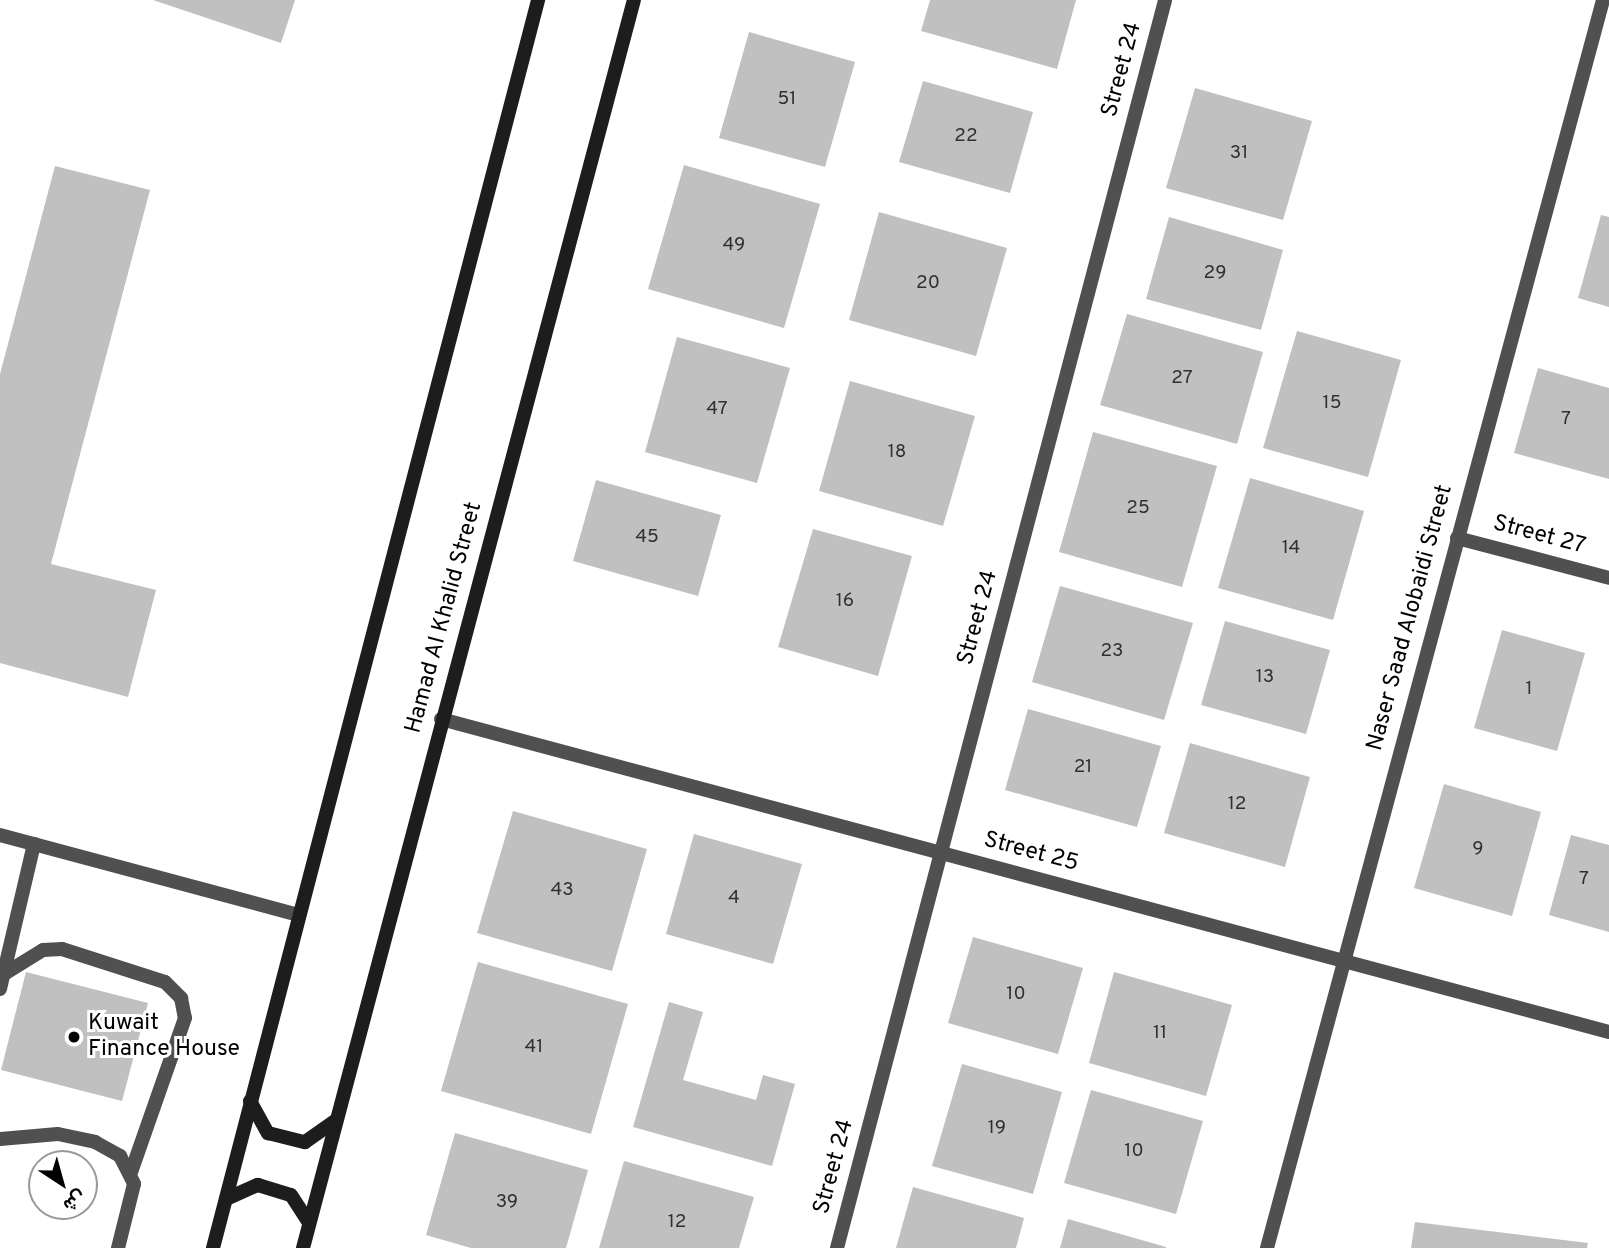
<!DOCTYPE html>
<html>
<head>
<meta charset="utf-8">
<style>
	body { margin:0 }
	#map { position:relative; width:1609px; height:1248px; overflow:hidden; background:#fff; font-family:Overpass,Vazirmatn,sans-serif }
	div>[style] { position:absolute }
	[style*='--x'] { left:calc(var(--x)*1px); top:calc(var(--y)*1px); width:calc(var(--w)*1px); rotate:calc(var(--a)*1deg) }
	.building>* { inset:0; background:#c0c0c0 }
	.lane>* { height:14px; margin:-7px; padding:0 7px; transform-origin:7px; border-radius:7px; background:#505050 }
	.street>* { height:14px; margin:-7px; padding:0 7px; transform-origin:7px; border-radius:7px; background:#505050 }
	.secondary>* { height:14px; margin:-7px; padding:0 7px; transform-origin:7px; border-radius:7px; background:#1d1d1d }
	.dots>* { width:19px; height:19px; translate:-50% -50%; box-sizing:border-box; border:4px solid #fff; border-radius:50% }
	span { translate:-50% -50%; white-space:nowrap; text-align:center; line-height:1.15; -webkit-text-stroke:6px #fff; paint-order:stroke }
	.number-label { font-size:19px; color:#303030 }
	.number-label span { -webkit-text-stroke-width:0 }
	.street-label { font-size:23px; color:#000 }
	.poi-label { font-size:23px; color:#000 }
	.left { translate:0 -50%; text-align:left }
	.north { position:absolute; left:28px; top:1150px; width:70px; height:70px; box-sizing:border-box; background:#fff; border:2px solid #999; border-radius:50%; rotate:144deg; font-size:19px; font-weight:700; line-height:28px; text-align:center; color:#000 }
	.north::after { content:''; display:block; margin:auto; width:24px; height:32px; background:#000; clip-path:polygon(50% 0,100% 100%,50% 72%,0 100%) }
</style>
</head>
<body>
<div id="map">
	<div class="building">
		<i style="clip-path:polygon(153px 0,295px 0,281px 43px)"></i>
		<i style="clip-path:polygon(930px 0,1076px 0,1057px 69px,921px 31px)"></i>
		<i style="clip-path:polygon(749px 32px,855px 62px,825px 167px,719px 138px)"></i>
		<i style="clip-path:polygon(923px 81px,1033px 112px,1010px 193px,899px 162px)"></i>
		<i style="clip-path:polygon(1195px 88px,1312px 121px,1283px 220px,1166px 188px)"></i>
		<i style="clip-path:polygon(684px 165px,820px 204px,784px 328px,648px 289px)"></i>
		<i style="clip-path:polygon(55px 166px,150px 190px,51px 564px,156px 590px,128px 697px,0 663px,0 374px)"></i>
		<i style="clip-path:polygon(879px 212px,1007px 248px,976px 356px,849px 320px)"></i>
		<i style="clip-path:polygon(1601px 215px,1609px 217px,1609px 307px,1578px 298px)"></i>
		<i style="clip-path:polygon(1169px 217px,1283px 250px,1261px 330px,1146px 299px)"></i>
		<i style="clip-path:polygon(1127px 314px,1263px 352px,1237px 444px,1100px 405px)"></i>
		<i style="clip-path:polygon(1297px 331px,1401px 360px,1368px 477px,1263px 448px)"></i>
		<i style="clip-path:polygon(677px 337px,790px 368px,757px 483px,645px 452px)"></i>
		<i style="clip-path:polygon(1538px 368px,1609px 388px,1609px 479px,1514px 453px)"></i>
		<i style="clip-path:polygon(850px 381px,975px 416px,943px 526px,819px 491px)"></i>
		<i style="clip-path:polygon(1093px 432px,1217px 466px,1182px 587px,1059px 552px)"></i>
		<i style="clip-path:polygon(1250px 478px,1364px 511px,1333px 620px,1218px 588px)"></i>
		<i style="clip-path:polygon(596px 480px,721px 515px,698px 596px,573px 561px)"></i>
		<i style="clip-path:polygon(813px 529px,912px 556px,878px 676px,778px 647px)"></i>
		<i style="clip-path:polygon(1060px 586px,1193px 623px,1164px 720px,1032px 682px)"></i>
		<i style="clip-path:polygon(1225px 621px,1330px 650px,1306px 734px,1201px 705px)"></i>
		<i style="clip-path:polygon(1502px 630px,1585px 653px,1557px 751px,1474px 728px)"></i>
		<i style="clip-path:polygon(1028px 709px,1161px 746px,1137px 827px,1005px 790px)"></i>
		<i style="clip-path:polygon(1190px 743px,1310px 777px,1285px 867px,1164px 833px)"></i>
		<i style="clip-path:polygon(1444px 784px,1541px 812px,1512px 916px,1414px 888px)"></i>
		<i style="clip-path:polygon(513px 811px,647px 849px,612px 971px,477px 933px)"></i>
		<i style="clip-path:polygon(694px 834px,802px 864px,773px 964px,666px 934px)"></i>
		<i style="clip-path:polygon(1571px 835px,1609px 845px,1609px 932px,1549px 915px)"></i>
		<i style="clip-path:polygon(973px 937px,1083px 968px,1058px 1054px,948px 1023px)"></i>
		<i style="clip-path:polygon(478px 962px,628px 1004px,591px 1134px,441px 1091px)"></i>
		<i style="clip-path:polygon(26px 972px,148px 1003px,122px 1101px,1px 1070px)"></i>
		<i style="clip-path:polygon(1114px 972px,1232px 1005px,1206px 1096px,1089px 1063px)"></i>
		<i style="clip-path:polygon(669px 1002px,703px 1012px,683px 1080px,756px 1100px,763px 1075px,795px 1084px,772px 1166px,633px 1127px)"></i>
		<i style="clip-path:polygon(962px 1064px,1062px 1092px,1033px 1194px,932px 1166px)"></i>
		<i style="clip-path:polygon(1091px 1090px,1203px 1121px,1176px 1214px,1064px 1183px)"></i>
		<i style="clip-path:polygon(455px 1133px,588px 1170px,566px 1248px,471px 1248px,426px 1235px)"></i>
		<i style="clip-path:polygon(624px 1161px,754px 1197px,739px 1248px,599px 1248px)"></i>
		<i style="clip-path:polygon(913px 1187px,1024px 1218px,1016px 1248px,896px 1248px)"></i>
		<i style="clip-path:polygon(1068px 1219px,1166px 1247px,1166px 1248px,1060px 1248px)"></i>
		<i style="clip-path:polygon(1415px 1222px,1588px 1243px,1587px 1248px,1411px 1248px)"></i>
	</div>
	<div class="lane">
		<i style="--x:0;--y:835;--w:309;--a:15"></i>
		<i style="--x:4;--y:974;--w:46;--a:-31.6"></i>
		<i style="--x:43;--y:950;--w:19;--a:-3"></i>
		<i style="--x:62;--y:949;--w:108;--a:17.8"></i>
		<i style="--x:165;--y:982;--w:23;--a:45"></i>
		<i style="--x:181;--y:998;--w:20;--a:79"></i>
		<i style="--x:185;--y:1018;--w:163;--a:109.3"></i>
		<i style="--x:0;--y:989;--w:149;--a:-76.8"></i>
		<i style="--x:0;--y:1139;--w:58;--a:-4.9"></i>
		<i style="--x:58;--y:1134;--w:38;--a:12"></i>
		<i style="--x:95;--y:1142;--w:29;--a:29"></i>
		<i style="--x:120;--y:1156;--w:31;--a:63"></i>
		<i style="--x:134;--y:1184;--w:66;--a:104"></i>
	</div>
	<div class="street">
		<i style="--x:1457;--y:538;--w:157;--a:14.7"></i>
		<i style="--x:441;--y:719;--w:1209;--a:15"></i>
		<i style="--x:837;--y:1248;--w:1290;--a:-75.27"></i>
		<i style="--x:1267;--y:1248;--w:1292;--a:-74.93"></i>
	</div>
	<div class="secondary">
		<i style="--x:250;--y:1101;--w:37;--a:61"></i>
		<i style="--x:268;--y:1133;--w:38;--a:14"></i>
		<i style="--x:305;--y:1142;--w:37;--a:-35"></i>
		<i style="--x:226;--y:1199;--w:35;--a:-24"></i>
		<i style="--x:258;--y:1185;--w:34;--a:17"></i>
		<i style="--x:291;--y:1195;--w:33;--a:57"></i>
		<i style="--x:213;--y:1248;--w:1290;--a:-75.4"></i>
		<i style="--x:303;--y:1248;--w:1291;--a:-75.15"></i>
	</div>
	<div class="dots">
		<i style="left:74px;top:1037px;background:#000"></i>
	</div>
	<div class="number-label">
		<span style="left:787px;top:100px">51</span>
		<span style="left:966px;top:137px">22</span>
		<span style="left:1239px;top:154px">31</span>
		<span style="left:734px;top:246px">49</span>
		<span style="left:1215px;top:274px">29</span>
		<span style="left:928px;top:284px">20</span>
		<span style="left:1182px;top:379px">27</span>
		<span style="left:1332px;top:404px">15</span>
		<span style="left:717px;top:410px">47</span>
		<span style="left:1566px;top:420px">7</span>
		<span style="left:897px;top:453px">18</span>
		<span style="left:1138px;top:509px">25</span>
		<span style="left:647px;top:538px">45</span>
		<span style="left:1291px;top:549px">14</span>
		<span style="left:845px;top:602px">16</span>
		<span style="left:1112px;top:652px">23</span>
		<span style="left:1265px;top:678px">13</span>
		<span style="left:1529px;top:690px">1</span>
		<span style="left:1083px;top:768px">21</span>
		<span style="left:1237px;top:805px">12</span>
		<span style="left:1478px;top:850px">9</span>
		<span style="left:1584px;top:880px">7</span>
		<span style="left:562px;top:891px">43</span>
		<span style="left:734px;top:899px">4</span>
		<span style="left:1016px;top:995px">10</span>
		<span style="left:1160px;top:1034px">11</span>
		<span style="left:534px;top:1048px">41</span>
		<span style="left:997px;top:1129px">19</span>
		<span style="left:1134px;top:1152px">10</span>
		<span style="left:507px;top:1203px">39</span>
		<span style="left:677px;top:1223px">12</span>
	</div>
	<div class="street-label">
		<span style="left:1123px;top:70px;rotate:-75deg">Street 24</span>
		<span style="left:1539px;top:536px;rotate:15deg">Street 27</span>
		<span style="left:445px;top:618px;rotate:-75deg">Hamad Al Khalid Street</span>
		<span style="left:979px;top:618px;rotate:-75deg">Street 24</span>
		<span style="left:1411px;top:618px;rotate:-75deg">Naser Saad Alobaidi Street</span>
		<span style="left:1031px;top:853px;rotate:15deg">Street 25</span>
		<span style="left:835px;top:1167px;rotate:-75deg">Street 24</span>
	</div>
	<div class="poi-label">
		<span class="left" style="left:88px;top:1037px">Kuwait<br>Finance House</span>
	</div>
	<div class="north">ش</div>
</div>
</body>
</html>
